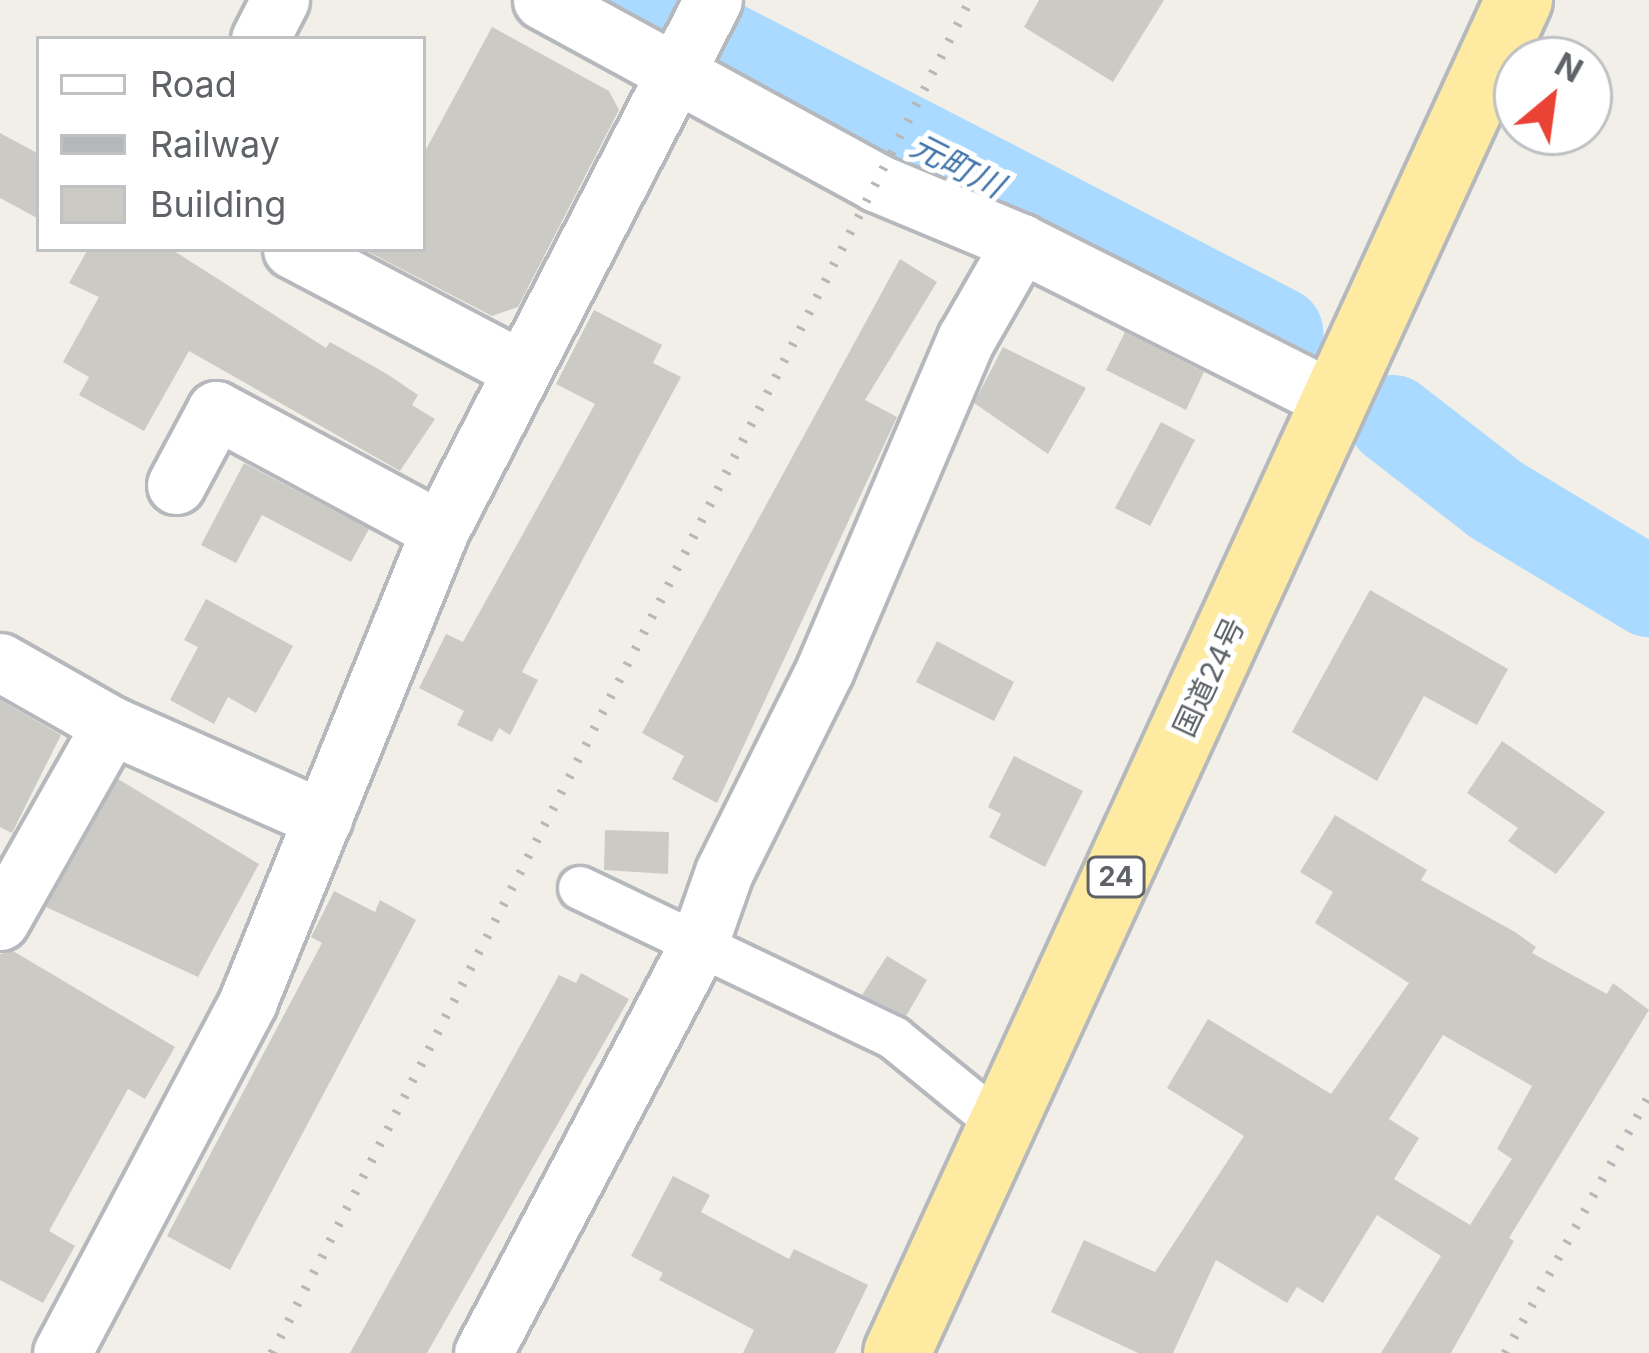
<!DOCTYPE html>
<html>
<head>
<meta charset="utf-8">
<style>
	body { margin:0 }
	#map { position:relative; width:1649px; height:1353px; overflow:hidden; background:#f1efe8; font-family:Inter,"Noto Sans JP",sans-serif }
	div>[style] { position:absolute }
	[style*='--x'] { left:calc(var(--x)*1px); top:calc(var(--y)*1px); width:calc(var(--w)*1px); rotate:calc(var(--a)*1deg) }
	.river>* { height:90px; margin:-45px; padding:0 45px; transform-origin:45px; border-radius:45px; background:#aadaff }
	.building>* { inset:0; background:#cccac5 }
	.roads { filter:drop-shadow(3px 0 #b5b8bc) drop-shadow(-3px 0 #b5b8bc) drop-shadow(0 3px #b5b8bc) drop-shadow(0 -3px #b5b8bc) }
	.pedestrian>* { height:42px; margin:-21px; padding:0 21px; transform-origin:21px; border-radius:21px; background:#fff }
	.minor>* { height:57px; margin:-28.5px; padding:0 28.5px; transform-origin:28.5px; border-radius:28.5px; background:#fff }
	.trunk>* { height:66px; margin:-33px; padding:0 33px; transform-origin:33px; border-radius:33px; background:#feeaa1 }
	.rail>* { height:9px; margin-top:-4.5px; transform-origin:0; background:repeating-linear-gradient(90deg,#b6b7b8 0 3px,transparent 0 18px) }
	span { translate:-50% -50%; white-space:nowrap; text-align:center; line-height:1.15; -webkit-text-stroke:10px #fff; paint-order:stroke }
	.shield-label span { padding:3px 9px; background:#fff; border:3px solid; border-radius:9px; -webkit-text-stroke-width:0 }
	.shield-label { font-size:27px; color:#5f6368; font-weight:700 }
	.street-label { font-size:30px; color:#5f6368 }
	.water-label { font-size:33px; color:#4174aa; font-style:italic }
	.legend { position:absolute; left:36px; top:36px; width:390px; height:216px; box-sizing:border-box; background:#fff; border:3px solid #bfc1c3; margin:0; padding:15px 21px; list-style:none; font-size:36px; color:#5f6368 }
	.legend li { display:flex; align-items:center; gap:24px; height:60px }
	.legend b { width:60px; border:3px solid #bfc1c3 }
	.north { position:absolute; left:1493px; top:36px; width:120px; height:120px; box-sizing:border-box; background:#fff; border:3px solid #bfc1c3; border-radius:50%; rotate:29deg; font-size:33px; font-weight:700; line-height:48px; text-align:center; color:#5f6368 }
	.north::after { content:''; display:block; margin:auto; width:42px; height:54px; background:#ea4335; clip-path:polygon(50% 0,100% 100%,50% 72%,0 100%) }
</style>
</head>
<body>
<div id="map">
	<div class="river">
		<i style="--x:635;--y:0;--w:724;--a:27.31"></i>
		<i style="--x:1393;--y:420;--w:130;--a:37.8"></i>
		<i style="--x:1496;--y:500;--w:179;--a:31"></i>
	</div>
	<div class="building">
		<i style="clip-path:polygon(1039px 0,1164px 0,1113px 82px,1024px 27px)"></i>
		<i style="clip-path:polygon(492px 27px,609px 91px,619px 110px,518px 307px,492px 316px,363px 249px,423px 249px,423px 155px)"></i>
		<i style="clip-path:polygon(0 133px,39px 154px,39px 219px,0 198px)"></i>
		<i style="clip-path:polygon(88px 249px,171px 249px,326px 348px,330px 342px,387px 374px,418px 395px,412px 405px,435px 419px,400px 471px,189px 351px,144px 431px,79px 395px,89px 377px,63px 362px,99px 297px,69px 283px)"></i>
		<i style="clip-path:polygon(900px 259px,937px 282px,865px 400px,897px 417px,717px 803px,672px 779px,684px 756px,642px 733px)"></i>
		<i style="clip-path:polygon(594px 310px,662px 345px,653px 363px,681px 377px,522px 672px,538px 680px,510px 735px,499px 728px,492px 742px,457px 725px,464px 711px,419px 688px,446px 634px,463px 642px,595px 404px,556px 384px)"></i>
		<i style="clip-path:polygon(1125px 332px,1204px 372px,1186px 410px,1106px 370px)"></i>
		<i style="clip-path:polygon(1003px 347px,1086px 388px,1048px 454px,974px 403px)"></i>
		<i style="clip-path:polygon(1161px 422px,1195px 440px,1150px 526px,1115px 508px)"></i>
		<i style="clip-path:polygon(244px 463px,369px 529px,351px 562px,262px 515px,236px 563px,201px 545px)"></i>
		<i style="clip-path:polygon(1370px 590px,1508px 669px,1477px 725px,1424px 696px,1377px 781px,1292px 732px)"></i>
		<i style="clip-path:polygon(206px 599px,293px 646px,256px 713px,228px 697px,214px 724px,170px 700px,198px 647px,184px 640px)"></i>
		<i style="clip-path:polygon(937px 641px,1014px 682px,994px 721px,916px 682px)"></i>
		<i style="clip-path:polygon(0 700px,61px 735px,12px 833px,0 827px)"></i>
		<i style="clip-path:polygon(1502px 741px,1605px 812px,1556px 874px,1508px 841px,1518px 828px,1467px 793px)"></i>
		<i style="clip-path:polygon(1014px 756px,1083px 791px,1045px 867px,989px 837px,1001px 814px,988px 807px)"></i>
		<i style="clip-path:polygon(118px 779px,259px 864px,198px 977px,46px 907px)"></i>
		<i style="clip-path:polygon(evenodd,1335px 815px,1427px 870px,1421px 880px,1515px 932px,1536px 947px,1532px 953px,1607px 994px,1613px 983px,1649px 1010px,1509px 1238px,1514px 1241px,1451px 1353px,1381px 1353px,1441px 1256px,1377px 1215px,1323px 1303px,1297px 1287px,1287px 1303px,1216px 1260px,1173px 1353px,1138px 1353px,1051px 1312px,1084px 1240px,1155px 1272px,1244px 1136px,1167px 1088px,1208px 1019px,1331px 1094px,1409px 983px,1315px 923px,1333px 892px,1300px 872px,1335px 815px,1443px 1035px,1532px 1086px,1497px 1149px,1512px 1159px,1470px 1225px,1394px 1179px,1419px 1138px,1389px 1119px,1443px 1035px)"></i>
		<i style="clip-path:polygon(605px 830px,669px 832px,668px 874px,604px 870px)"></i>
		<i style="clip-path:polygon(334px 891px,375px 912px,380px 900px,416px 920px,230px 1270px,167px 1236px,322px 943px,311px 937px)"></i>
		<i style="clip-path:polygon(13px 951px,175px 1047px,145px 1099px,128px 1089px,49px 1231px,75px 1246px,43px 1303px,0 1280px,0 954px)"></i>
		<i style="clip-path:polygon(887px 956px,927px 980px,906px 1016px,862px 995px)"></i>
		<i style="clip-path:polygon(581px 973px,629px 999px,427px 1353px,350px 1353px,559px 975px,576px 983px)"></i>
		<i style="clip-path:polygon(673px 1176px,710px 1195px,701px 1212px,789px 1259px,794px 1249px,868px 1285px,835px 1353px,743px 1353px,754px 1330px,659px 1280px,663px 1273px,631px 1256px)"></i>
	</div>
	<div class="roads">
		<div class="pedestrian">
			<i style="--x:580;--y:888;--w:348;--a:25.5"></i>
			<i style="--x:894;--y:1038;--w:139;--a:39.2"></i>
		</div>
		<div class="minor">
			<i style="--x:542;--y:0;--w:382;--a:28.6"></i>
			<i style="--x:877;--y:183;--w:156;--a:22.6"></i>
			<i style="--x:1021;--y:243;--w:352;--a:26.7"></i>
			<i style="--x:260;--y:39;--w:44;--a:-62.9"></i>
			<i style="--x:292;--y:249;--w:259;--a:27.7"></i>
			<i style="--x:176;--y:485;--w:85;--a:-61.9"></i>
			<i style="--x:216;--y:410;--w:254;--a:28.2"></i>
			<i style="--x:0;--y:662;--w:128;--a:29.6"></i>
			<i style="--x:111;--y:725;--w:232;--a:23.9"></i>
			<i style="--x:0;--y:921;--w:225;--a:-60.5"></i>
			<i style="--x:62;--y:1353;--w:398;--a:-62.1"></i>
			<i style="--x:248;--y:1001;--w:509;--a:-67.82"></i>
			<i style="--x:440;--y:530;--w:596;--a:-62.75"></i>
			<i style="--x:483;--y:1353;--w:463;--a:-62.2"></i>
			<i style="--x:699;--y:943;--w:75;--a:-70.6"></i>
			<i style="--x:724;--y:872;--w:227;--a:-63.5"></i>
			<i style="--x:825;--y:669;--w:359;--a:-66.9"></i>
			<i style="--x:966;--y:339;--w:111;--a:-60.2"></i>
		</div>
		<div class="trunk">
			<i style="--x:897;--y:1353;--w:1489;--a:-65.31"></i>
		</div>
	</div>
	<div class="rail">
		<i style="--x:272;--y:1353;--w:1522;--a:-62.71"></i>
		<i style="--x:1505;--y:1353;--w:295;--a:-60.8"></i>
	</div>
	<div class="shield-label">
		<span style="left:1116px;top:877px">24</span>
	</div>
	<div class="street-label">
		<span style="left:1209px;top:677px;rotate:-65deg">国道24号</span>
	</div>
	<div class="water-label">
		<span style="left:957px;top:166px;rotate:27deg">元町川</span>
	</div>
	<ul class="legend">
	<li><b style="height:15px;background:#fff"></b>Road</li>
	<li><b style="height:15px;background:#b6b7b8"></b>Railway</li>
	<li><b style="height:33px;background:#cccac5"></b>Building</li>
	</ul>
	<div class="north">N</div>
</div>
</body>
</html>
